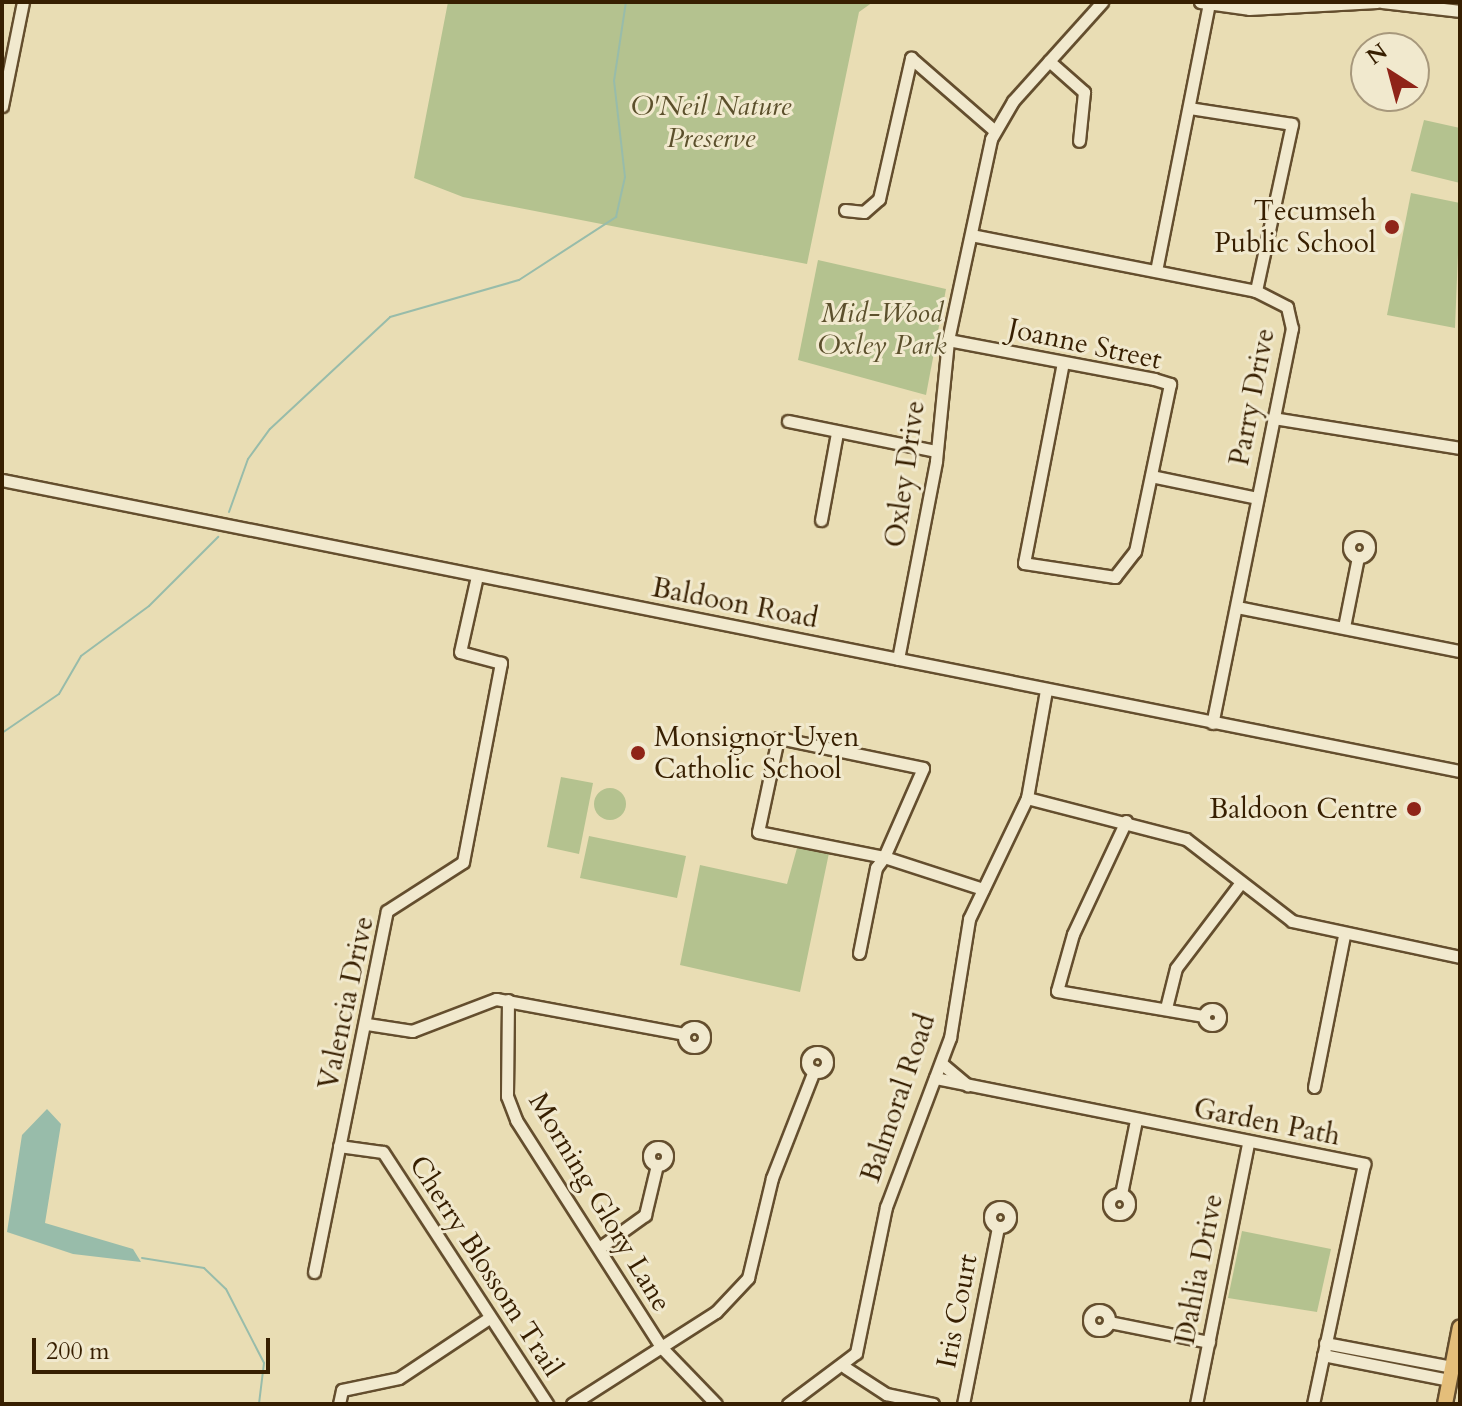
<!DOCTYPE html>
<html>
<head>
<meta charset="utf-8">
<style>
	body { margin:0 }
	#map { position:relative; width:1462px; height:1406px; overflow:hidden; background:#e9ddb4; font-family:Cardo,serif }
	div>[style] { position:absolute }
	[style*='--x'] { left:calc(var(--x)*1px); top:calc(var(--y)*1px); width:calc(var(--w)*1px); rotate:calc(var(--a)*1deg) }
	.green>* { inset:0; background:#b4c28f }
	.round { border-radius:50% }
	.water>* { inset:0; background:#98bcaa }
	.stream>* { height:2px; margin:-1px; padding:0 1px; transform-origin:1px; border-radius:1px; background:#98bcaa }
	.roads { filter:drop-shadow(2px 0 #644e2e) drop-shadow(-2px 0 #644e2e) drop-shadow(0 2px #644e2e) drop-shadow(0 -2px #644e2e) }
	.minor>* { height:11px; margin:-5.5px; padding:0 5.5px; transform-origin:5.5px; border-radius:5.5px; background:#f1e9ce }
	.minor>.ring { margin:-5.5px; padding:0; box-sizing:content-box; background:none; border:11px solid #f1e9ce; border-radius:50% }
	.major>* { height:14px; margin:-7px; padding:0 7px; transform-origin:7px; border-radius:7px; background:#e4be7a }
	.dots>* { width:22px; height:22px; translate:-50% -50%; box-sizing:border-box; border:4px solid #f1e9ce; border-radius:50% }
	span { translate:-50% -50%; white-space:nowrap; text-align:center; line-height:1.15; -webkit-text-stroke:6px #f1e9ce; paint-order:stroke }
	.park-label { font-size:28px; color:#5c502c; font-style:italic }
	.poi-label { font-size:28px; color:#371f01 }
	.right { translate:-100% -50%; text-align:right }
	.left { translate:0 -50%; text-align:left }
	.street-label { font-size:28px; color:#371f01 }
	.frame { position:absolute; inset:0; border:4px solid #371f01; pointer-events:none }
	.north { position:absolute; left:1350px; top:32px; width:80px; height:80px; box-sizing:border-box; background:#f1e9ce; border:2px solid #a7987c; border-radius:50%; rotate:324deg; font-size:22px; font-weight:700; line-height:32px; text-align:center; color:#371f01 }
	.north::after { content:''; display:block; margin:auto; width:28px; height:36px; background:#8f2418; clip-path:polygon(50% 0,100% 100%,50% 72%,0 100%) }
	.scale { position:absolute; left:32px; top:1338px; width:238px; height:36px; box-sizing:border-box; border:4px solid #371f01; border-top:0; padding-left:10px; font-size:24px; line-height:28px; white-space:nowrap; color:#371f01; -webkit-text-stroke:6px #f1e9ce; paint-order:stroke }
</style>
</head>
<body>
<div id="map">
	<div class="green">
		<i style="clip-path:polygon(448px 2px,873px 2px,859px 12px,807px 264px,463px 197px,414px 178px)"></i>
		<i style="clip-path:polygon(1424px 120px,1460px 128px,1460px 183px,1411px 171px)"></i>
		<i style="clip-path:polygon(1411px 193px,1460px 203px,1455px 328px,1387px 315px)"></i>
		<i style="clip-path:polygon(818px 260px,946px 289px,926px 395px,798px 360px)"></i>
		<i style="clip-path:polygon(561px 777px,593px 783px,579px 854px,547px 847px)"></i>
		<i class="round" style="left:594px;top:788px;width:32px;height:32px"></i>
		<i style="clip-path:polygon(589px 836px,686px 856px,677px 898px,580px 878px)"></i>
		<i style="clip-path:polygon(797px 848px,829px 853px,800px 992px,680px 965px,700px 865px,787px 884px)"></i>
		<i style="clip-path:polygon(1242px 1231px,1331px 1249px,1317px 1312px,1228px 1298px)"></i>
	</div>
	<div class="water">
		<i style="clip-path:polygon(47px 1109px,61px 1124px,45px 1223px,133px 1249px,141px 1262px,73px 1254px,7px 1232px,22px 1135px)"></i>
	</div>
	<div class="stream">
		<i style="--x:229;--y:512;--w:56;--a:-70.3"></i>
		<i style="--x:248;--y:459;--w:37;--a:-54"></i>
		<i style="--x:270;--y:429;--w:164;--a:-43"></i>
		<i style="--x:390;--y:317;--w:134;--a:-16"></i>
		<i style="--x:519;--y:280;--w:116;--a:-33"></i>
		<i style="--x:616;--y:217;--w:41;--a:-77.3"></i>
		<i style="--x:625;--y:177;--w:97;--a:-96.5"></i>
		<i style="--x:614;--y:81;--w:80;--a:-81.4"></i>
		<i style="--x:2;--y:733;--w:69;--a:-34.4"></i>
		<i style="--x:59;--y:694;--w:44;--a:-59.9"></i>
		<i style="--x:81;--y:656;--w:84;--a:-36.3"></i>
		<i style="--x:149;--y:606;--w:98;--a:-45"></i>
		<i style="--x:142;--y:1258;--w:63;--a:9.2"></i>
		<i style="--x:204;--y:1268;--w:30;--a:44"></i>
		<i style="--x:226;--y:1289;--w:83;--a:62.8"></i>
		<i style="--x:264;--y:1363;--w:41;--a:97"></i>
	</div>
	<div class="roads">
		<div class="minor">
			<i style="--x:1200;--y:2;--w:49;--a:8.1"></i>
			<i style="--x:1249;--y:9;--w:128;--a:-3.1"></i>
			<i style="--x:1382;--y:2;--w:79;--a:6.6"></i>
			<i style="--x:1049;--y:61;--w:47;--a:41.5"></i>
			<i style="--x:1084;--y:92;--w:49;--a:95.8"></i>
			<i style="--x:2;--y:106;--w:106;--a:-78.6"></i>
			<i style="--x:1189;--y:108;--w:104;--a:8.8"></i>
			<i style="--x:1292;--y:124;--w:171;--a:102.2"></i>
			<i style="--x:845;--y:210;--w:19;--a:6"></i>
			<i style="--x:864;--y:212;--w:20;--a:-41"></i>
			<i style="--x:879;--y:199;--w:145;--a:-77.2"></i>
			<i style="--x:911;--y:58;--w:111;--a:41"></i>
			<i style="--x:971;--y:235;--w:290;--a:11.1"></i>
			<i style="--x:1256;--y:291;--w:35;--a:27"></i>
			<i style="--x:1287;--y:307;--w:22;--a:77"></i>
			<i style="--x:1292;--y:328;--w:403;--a:101.4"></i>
			<i style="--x:1156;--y:271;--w:272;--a:-78.8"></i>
			<i style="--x:948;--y:340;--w:210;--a:10.7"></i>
			<i style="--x:1154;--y:379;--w:17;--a:17"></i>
			<i style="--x:1170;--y:384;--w:171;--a:101.8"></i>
			<i style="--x:1135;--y:551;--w:33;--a:128"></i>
			<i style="--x:1115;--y:577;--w:92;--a:-171.3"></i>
			<i style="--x:1024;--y:563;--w:204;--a:-79"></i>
			<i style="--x:1273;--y:418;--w:189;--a:9.1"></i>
			<i style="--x:788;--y:421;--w:151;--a:11.5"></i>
			<i style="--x:1151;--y:476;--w:108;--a:11.7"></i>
			<i style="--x:2;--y:480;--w:1487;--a:11.29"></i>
			<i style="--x:821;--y:520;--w:88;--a:-79.6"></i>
			<i class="ring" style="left:1349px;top:537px;width:9px;height:9px"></i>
			<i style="--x:1237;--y:607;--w:227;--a:11.2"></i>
			<i style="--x:1344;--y:627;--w:71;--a:-78.7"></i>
			<i style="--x:898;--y:659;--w:202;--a:-79.1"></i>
			<i style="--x:936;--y:461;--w:122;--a:-84.3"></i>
			<i style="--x:948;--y:340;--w:206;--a:-77.9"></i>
			<i style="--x:991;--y:139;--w:44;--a:-59.9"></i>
			<i style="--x:1013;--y:101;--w:133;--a:-48"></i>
			<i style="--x:1027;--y:798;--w:164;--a:14.5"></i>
			<i style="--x:1186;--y:839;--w:134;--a:37.7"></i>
			<i style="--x:1292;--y:921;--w:172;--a:12.1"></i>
			<i style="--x:1126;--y:821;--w:125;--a:115.1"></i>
			<i style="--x:1073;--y:934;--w:59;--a:105.7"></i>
			<i style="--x:1057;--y:991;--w:149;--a:9.7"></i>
			<i style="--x:859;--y:953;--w:87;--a:-78.7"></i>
			<i style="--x:876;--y:868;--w:14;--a:-54"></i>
			<i style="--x:884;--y:857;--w:97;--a:-66.3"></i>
			<i style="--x:923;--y:768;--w:148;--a:-168.3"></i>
			<i style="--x:778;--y:738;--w:96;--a:102"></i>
			<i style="--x:758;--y:832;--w:128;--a:11.2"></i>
			<i style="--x:884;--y:857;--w:104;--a:17.9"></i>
			<i style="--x:508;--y:1000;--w:96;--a:90.6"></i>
			<i style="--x:507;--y:1096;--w:26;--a:69"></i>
			<i style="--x:516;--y:1120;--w:269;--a:57.4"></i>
			<i style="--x:661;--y:1347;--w:79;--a:46"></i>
			<i style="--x:1166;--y:1008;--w:41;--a:-76"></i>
			<i style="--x:1176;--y:968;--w:104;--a:-52.8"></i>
			<i class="ring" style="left:1204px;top:1009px;width:5px;height:5px"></i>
			<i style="--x:367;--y:1024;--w:46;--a:8.8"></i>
			<i style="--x:412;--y:1031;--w:90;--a:-20.9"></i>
			<i style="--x:496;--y:999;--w:191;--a:10.5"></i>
			<i class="ring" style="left:684px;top:1027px;width:9px;height:9px"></i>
			<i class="ring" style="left:807px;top:1052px;width:9px;height:9px"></i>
			<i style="--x:941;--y:1063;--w:35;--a:40"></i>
			<i style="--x:935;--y:1078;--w:438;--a:11.3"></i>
			<i style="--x:1364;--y:1164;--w:245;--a:102"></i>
			<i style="--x:1314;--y:1087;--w:155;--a:-78.8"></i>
			<i style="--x:339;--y:1146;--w:44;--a:7.8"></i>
			<i style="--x:383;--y:1152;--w:301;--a:56.9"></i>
			<i class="ring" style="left:649px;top:1147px;width:7px;height:7px"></i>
			<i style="--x:1121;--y:1194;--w:76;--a:-78.5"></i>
			<i class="ring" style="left:1109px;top:1194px;width:9px;height:9px"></i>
			<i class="ring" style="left:990px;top:1207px;width:9px;height:9px"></i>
			<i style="--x:599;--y:1248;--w:57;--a:-35.7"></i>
			<i style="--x:645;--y:1215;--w:51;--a:-76.5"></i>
			<i style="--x:314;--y:1272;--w:368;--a:-78.6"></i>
			<i style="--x:387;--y:911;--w:90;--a:-32.8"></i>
			<i style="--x:463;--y:862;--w:203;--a:-79.2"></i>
			<i style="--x:501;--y:663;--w:42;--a:-165"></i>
			<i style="--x:460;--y:652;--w:78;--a:-77.4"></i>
			<i class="ring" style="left:1089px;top:1310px;width:9px;height:9px"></i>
			<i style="--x:1109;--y:1322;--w:102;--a:11.3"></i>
			<i style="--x:1325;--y:1343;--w:129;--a:10.7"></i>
			<i style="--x:1323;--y:1355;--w:128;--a:11.2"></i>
			<i style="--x:846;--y:1368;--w:48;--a:33"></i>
			<i style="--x:886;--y:1394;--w:48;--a:12"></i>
			<i style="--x:339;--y:1404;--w:14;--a:-78"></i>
			<i style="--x:342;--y:1390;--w:58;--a:-11.9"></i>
			<i style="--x:399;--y:1378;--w:108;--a:-33.7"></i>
			<i style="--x:572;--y:1404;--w:171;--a:-32.6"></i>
			<i style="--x:716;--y:1312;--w:47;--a:-46.7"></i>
			<i style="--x:748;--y:1278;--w:103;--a:-76.5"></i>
			<i style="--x:772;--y:1178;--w:115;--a:-68.6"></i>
			<i style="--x:788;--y:1404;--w:85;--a:-36.9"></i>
			<i style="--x:856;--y:1353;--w:149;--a:-78.4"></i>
			<i style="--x:886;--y:1207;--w:181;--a:-69.3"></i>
			<i style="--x:950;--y:1038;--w:121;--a:-80.9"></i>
			<i style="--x:969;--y:919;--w:134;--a:-64.4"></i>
			<i style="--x:1027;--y:798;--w:110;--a:-80"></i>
			<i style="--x:963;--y:1404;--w:180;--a:-78.8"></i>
			<i style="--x:1196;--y:1404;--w:266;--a:-78.7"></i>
		</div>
		<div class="major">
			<i style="--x:1445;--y:1404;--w:78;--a:-79"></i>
		</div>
	</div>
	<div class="dots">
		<i style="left:1392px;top:227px;background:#8f2418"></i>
		<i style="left:638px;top:753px;background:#8f2418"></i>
		<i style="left:1414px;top:809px;background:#8f2418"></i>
	</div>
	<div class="park-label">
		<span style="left:711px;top:122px">O'Neil Nature<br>Preserve</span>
		<span style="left:882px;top:329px">Mid-Wood<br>Oxley Park</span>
	</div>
	<div class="poi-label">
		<span class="right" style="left:1376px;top:227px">Tecumseh<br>Public School</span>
		<span class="left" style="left:654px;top:753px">Monsignor Uyen<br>Catholic School</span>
		<span class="right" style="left:1398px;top:809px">Baldoon Centre</span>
	</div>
	<div class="street-label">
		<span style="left:1085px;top:344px;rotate:12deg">Joanne Street</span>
		<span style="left:1252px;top:397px;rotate:-79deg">Parry Drive</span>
		<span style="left:905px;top:474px;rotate:-82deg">Oxley Drive</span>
		<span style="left:735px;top:603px;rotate:11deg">Baldoon Road</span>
		<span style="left:346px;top:1003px;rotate:-78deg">Valencia Drive</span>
		<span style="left:898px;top:1098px;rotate:-71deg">Balmoral Road</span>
		<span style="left:1267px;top:1122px;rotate:11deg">Garden Path</span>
		<span style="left:600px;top:1202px;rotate:59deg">Morning Glory Lane</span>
		<span style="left:486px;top:1266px;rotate:57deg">Cherry Blossom Trail</span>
		<span style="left:1199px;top:1269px;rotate:-79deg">Dahlia Drive</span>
		<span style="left:957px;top:1311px;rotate:-79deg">Iris Court</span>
	</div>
	<div class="frame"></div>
	<div class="north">N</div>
	<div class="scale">200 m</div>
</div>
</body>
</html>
